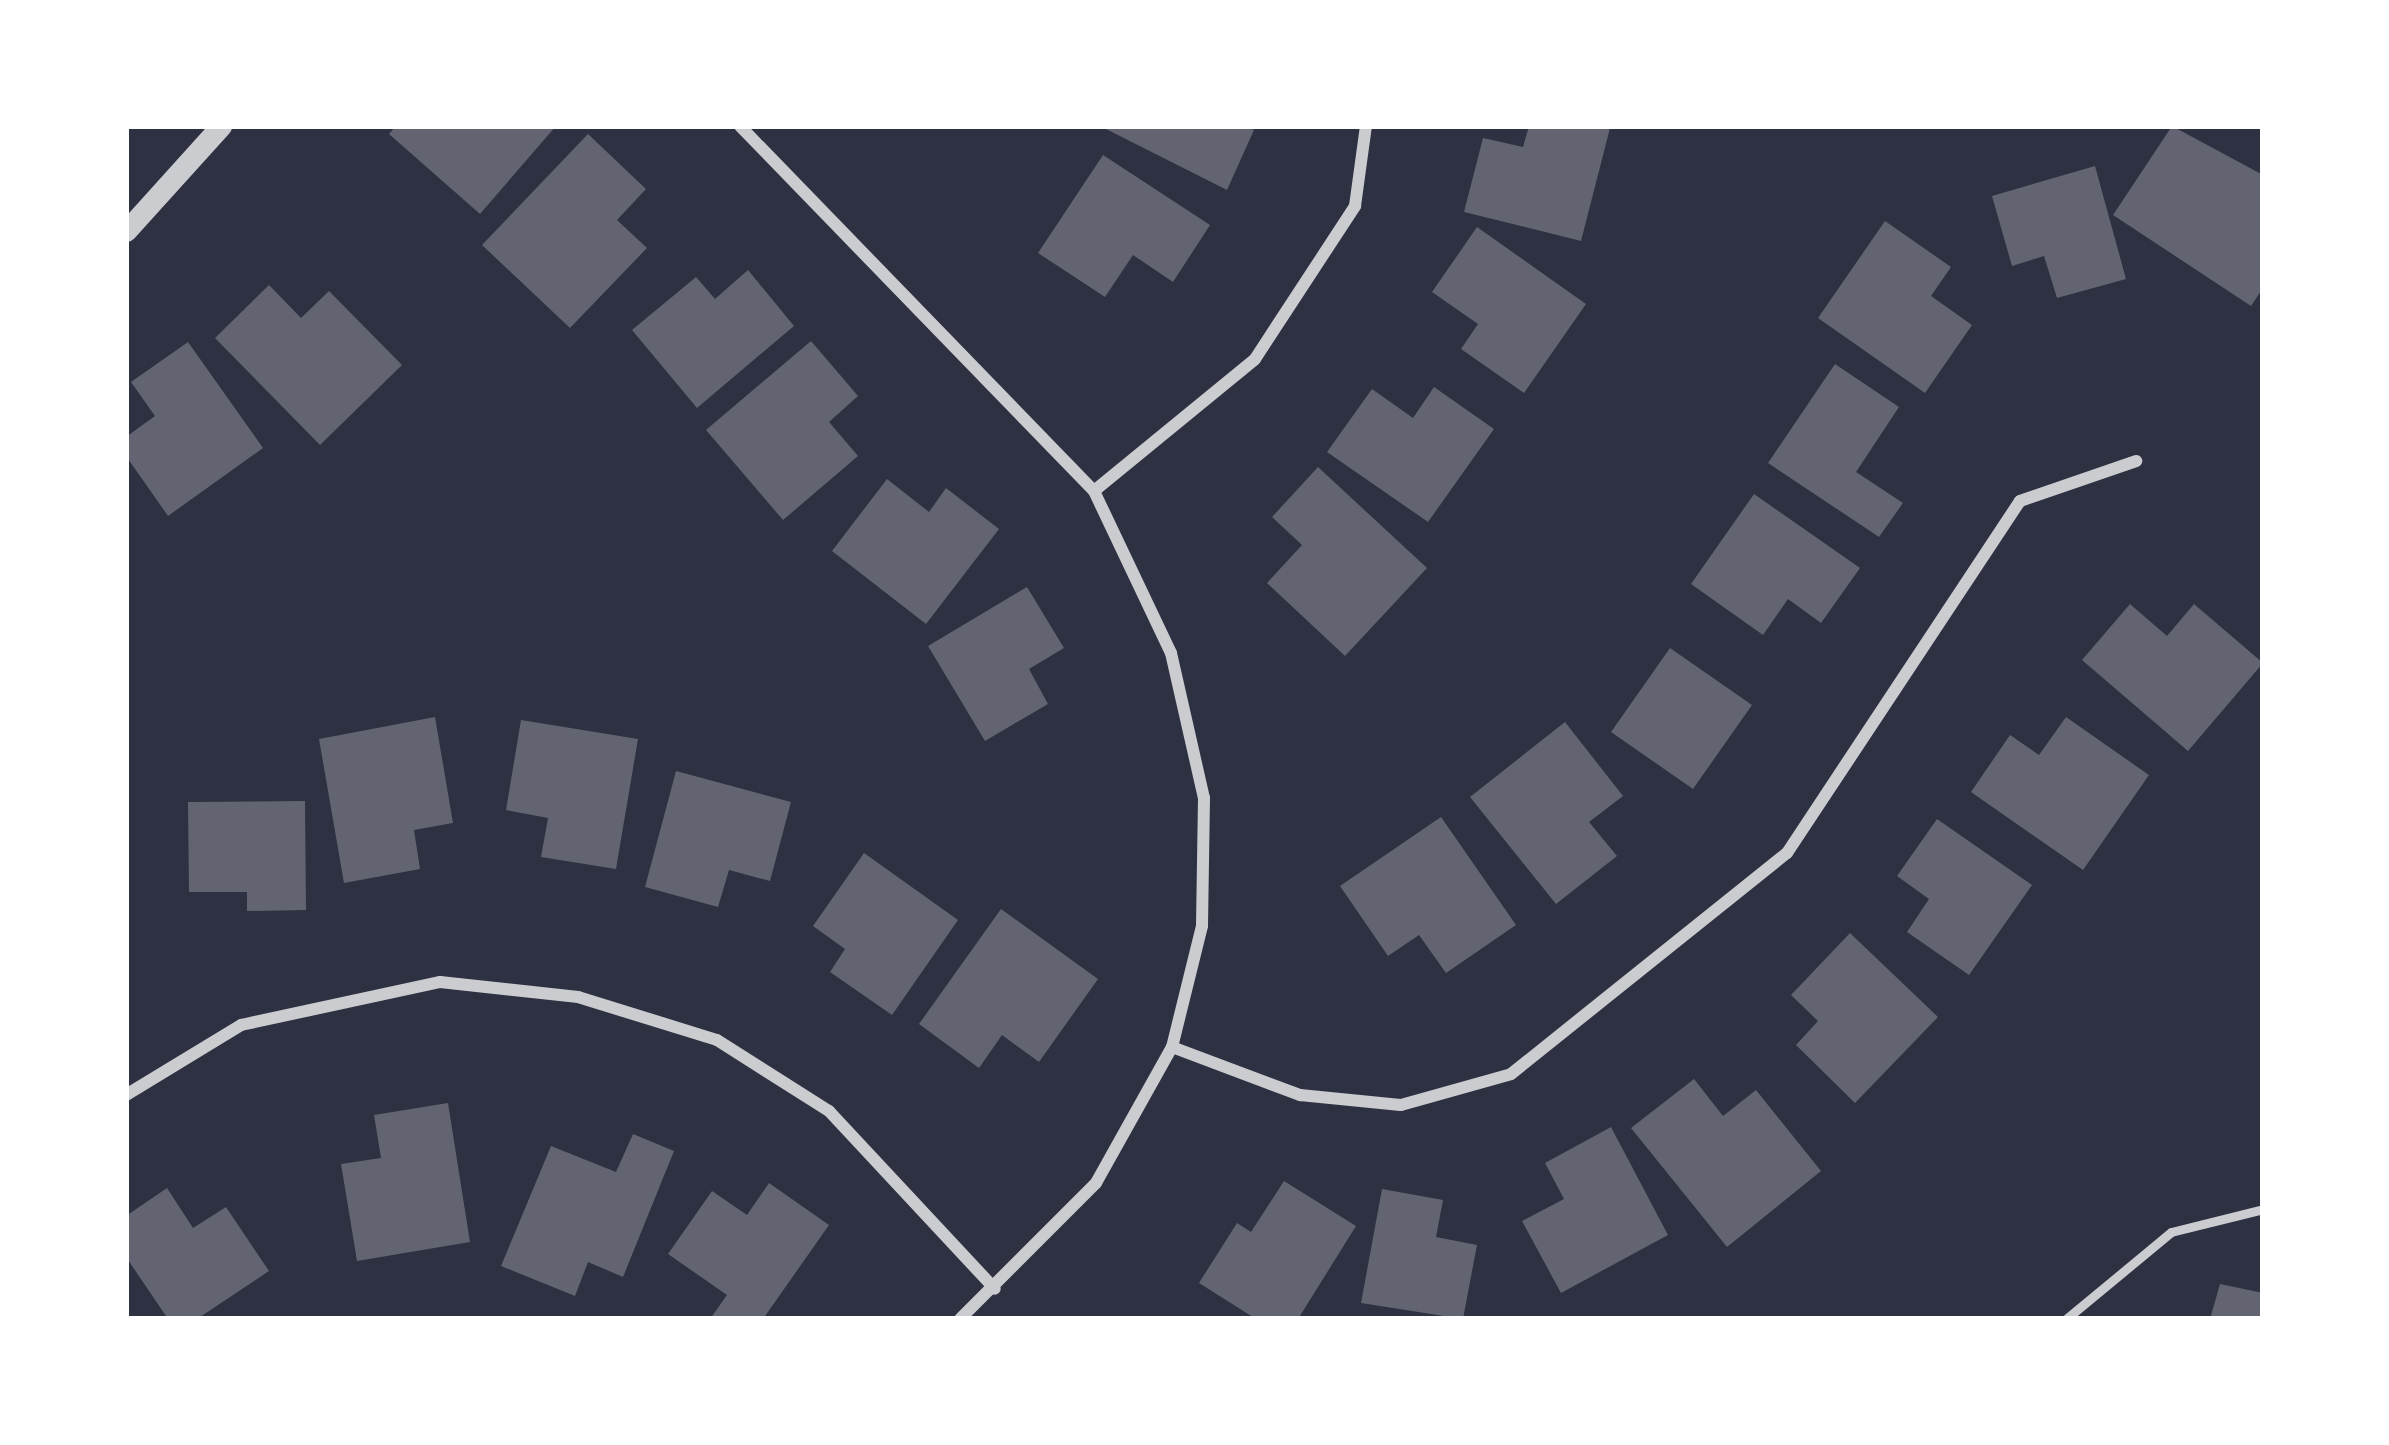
<!DOCTYPE html>
<html>
<head>
<meta charset="utf-8">
<style>
	body { margin:0 }
	#map { position:relative; width:2389px; height:1445px; overflow:hidden; background:#2d3142; font-family:"Roboto Condensed",sans-serif }
	div>[style] { position:absolute }
	[style*='--x'] { left:calc(var(--x)*1px); top:calc(var(--y)*1px); width:calc(var(--w)*1px); rotate:calc(var(--a)*1deg) }
	.building>* { inset:0; background:#626471 }
	.service>* { height:9px; margin:-4.5px; padding:0 4.5px; transform-origin:4.5px; border-radius:4.5px; background:#caccd0 }
	.minor>* { height:12px; margin:-6px; padding:0 6px; transform-origin:6px; border-radius:6px; background:#caccd0 }
	.tertiary>* { height:21px; margin:-10.5px; padding:0 10.5px; transform-origin:10.5px; border-radius:10.5px; background:#caccd0 }
	span { translate:-50% -50%; white-space:nowrap; text-align:center; line-height:1.15; -webkit-text-stroke:9px #fff; paint-order:stroke }
	.frame { position:absolute; inset:0; border:129px solid #fff; pointer-events:none }
</style>
</head>
<body>
<div id="map">
	<div class="building">
		<i style="clip-path:polygon(396px 126px,556px 126px,480px 214px,389px 134px)"></i>
		<i style="clip-path:polygon(1100px 126px,1244px 126px,1254px 130px,1227px 190px)"></i>
		<i style="clip-path:polygon(1529px 126px,1610px 128px,1581px 241px,1464px 212px,1483px 138px,1523px 147px)"></i>
		<i style="clip-path:polygon(2172px 126px,2263px 175px,2263px 288px,2251px 306px,2113px 215px)"></i>
		<i style="clip-path:polygon(588px 134px,646px 189px,617px 220px,647px 248px,570px 328px,482px 245px)"></i>
		<i style="clip-path:polygon(1103px 155px,1210px 225px,1173px 282px,1133px 255px,1105px 297px,1038px 253px)"></i>
		<i style="clip-path:polygon(2095px 166px,2126px 279px,2057px 298px,2044px 256px,2012px 266px,1992px 196px)"></i>
		<i style="clip-path:polygon(1885px 221px,1951px 267px,1931px 296px,1972px 325px,1925px 393px,1818px 318px)"></i>
		<i style="clip-path:polygon(1477px 227px,1586px 304px,1524px 393px,1461px 349px,1478px 324px,1432px 292px)"></i>
		<i style="clip-path:polygon(748px 270px,794px 326px,697px 408px,632px 330px,696px 277px,715px 299px)"></i>
		<i style="clip-path:polygon(269px 285px,301px 318px,329px 291px,402px 365px,320px 445px,215px 338px)"></i>
		<i style="clip-path:polygon(811px 341px,858px 396px,829px 422px,858px 456px,783px 520px,706px 430px)"></i>
		<i style="clip-path:polygon(188px 342px,263px 448px,168px 516px,126px 456px,126px 437px,155px 416px,131px 382px)"></i>
		<i style="clip-path:polygon(1835px 364px,1899px 407px,1856px 472px,1903px 503px,1879px 537px,1768px 463px)"></i>
		<i style="clip-path:polygon(1434px 387px,1494px 429px,1428px 522px,1327px 452px,1372px 389px,1413px 418px)"></i>
		<i style="clip-path:polygon(1318px 467px,1427px 568px,1345px 656px,1267px 583px,1302px 545px,1272px 517px)"></i>
		<i style="clip-path:polygon(887px 479px,929px 512px,946px 488px,999px 529px,926px 624px,832px 551px)"></i>
		<i style="clip-path:polygon(1754px 494px,1860px 568px,1821px 623px,1788px 599px,1763px 635px,1691px 584px)"></i>
		<i style="clip-path:polygon(1027px 587px,1064px 648px,1029px 669px,1048px 704px,985px 741px,928px 646px)"></i>
		<i style="clip-path:polygon(2130px 604px,2167px 636px,2194px 604px,2263px 663px,2188px 751px,2082px 660px)"></i>
		<i style="clip-path:polygon(1670px 648px,1752px 705px,1693px 789px,1611px 732px)"></i>
		<i style="clip-path:polygon(435px 717px,453px 823px,414px 830px,420px 869px,344px 883px,319px 739px)"></i>
		<i style="clip-path:polygon(2066px 717px,2149px 775px,2083px 870px,1971px 792px,2010px 735px,2039px 755px)"></i>
		<i style="clip-path:polygon(521px 720px,638px 739px,616px 869px,541px 857px,548px 818px,506px 810px)"></i>
		<i style="clip-path:polygon(1565px 722px,1623px 796px,1589px 822px,1617px 856px,1556px 904px,1470px 797px)"></i>
		<i style="clip-path:polygon(676px 771px,791px 802px,770px 881px,729px 870px,718px 907px,645px 887px)"></i>
		<i style="clip-path:polygon(305px 801px,306px 910px,247px 911px,247px 892px,189px 892px,188px 802px)"></i>
		<i style="clip-path:polygon(1441px 817px,1516px 925px,1446px 973px,1419px 935px,1388px 956px,1340px 886px)"></i>
		<i style="clip-path:polygon(1937px 819px,2032px 885px,1969px 975px,1907px 932px,1929px 899px,1897px 876px)"></i>
		<i style="clip-path:polygon(864px 853px,958px 920px,892px 1015px,830px 972px,845px 949px,813px 926px)"></i>
		<i style="clip-path:polygon(1001px 909px,1098px 979px,1039px 1062px,1002px 1035px,979px 1068px,919px 1024px)"></i>
		<i style="clip-path:polygon(1850px 933px,1938px 1017px,1855px 1103px,1796px 1045px,1818px 1021px,1791px 995px)"></i>
		<i style="clip-path:polygon(1694px 1079px,1723px 1116px,1756px 1090px,1821px 1171px,1727px 1247px,1631px 1128px)"></i>
		<i style="clip-path:polygon(448px 1103px,470px 1242px,357px 1261px,341px 1164px,381px 1158px,374px 1115px)"></i>
		<i style="clip-path:polygon(1611px 1127px,1668px 1235px,1561px 1293px,1522px 1221px,1564px 1199px,1545px 1163px)"></i>
		<i style="clip-path:polygon(633px 1134px,674px 1151px,623px 1277px,588px 1262px,575px 1296px,501px 1266px,551px 1146px,616px 1172px)"></i>
		<i style="clip-path:polygon(1284px 1181px,1356px 1226px,1298px 1319px,1256px 1319px,1199px 1283px,1237px 1223px,1251px 1232px)"></i>
		<i style="clip-path:polygon(769px 1183px,829px 1225px,763px 1319px,710px 1319px,727px 1295px,668px 1254px,712px 1191px,747px 1215px)"></i>
		<i style="clip-path:polygon(167px 1188px,193px 1228px,226px 1207px,269px 1271px,197px 1319px,168px 1319px,126px 1257px,126px 1216px)"></i>
		<i style="clip-path:polygon(1382px 1189px,1443px 1200px,1436px 1237px,1477px 1245px,1463px 1319px,1361px 1303px)"></i>
		<i style="clip-path:polygon(2220px 1284px,2263px 1293px,2263px 1319px,2210px 1319px)"></i>
	</div>
	<div class="service">
		<i style="--x:2066;--y:1319;--w:136;--a:-39.6"></i>
		<i style="--x:2171;--y:1232;--w:95;--a:-14"></i>
	</div>
	<div class="minor">
		<i style="--x:740;--y:126;--w:508;--a:45.88"></i>
		<i style="--x:1094;--y:491;--w:179;--a:64.6"></i>
		<i style="--x:1171;--y:653;--w:149;--a:77.2"></i>
		<i style="--x:1204;--y:798;--w:128;--a:90.9"></i>
		<i style="--x:1202;--y:926;--w:125;--a:103.9"></i>
		<i style="--x:1172;--y:1047;--w:156;--a:119.2"></i>
		<i style="--x:1096;--y:1183;--w:192;--a:135"></i>
		<i style="--x:1094;--y:491;--w:208;--a:-39.3"></i>
		<i style="--x:1255;--y:359;--w:183;--a:-56.8"></i>
		<i style="--x:1355;--y:206;--w:81;--a:-82.2"></i>
		<i style="--x:1172;--y:1047;--w:137;--a:20.6"></i>
		<i style="--x:1300;--y:1095;--w:101;--a:5.7"></i>
		<i style="--x:1401;--y:1105;--w:114;--a:-15.7"></i>
		<i style="--x:1511;--y:1074;--w:354;--a:-38.7"></i>
		<i style="--x:1787;--y:853;--w:422;--a:-56.5"></i>
		<i style="--x:2020;--y:501;--w:123;--a:-19"></i>
		<i style="--x:126;--y:1095;--w:135;--a:-31.3"></i>
		<i style="--x:241;--y:1025;--w:204;--a:-12.2"></i>
		<i style="--x:440;--y:982;--w:139;--a:6.2"></i>
		<i style="--x:578;--y:997;--w:145;--a:17.2"></i>
		<i style="--x:717;--y:1040;--w:133;--a:32.4"></i>
		<i style="--x:829;--y:1111;--w:243;--a:47"></i>
	</div>
	<div class="tertiary">
		<i style="--x:126;--y:231;--w:142;--a:-47.9"></i>
	</div>
	<div class="frame"></div>
</div>
</body>
</html>
